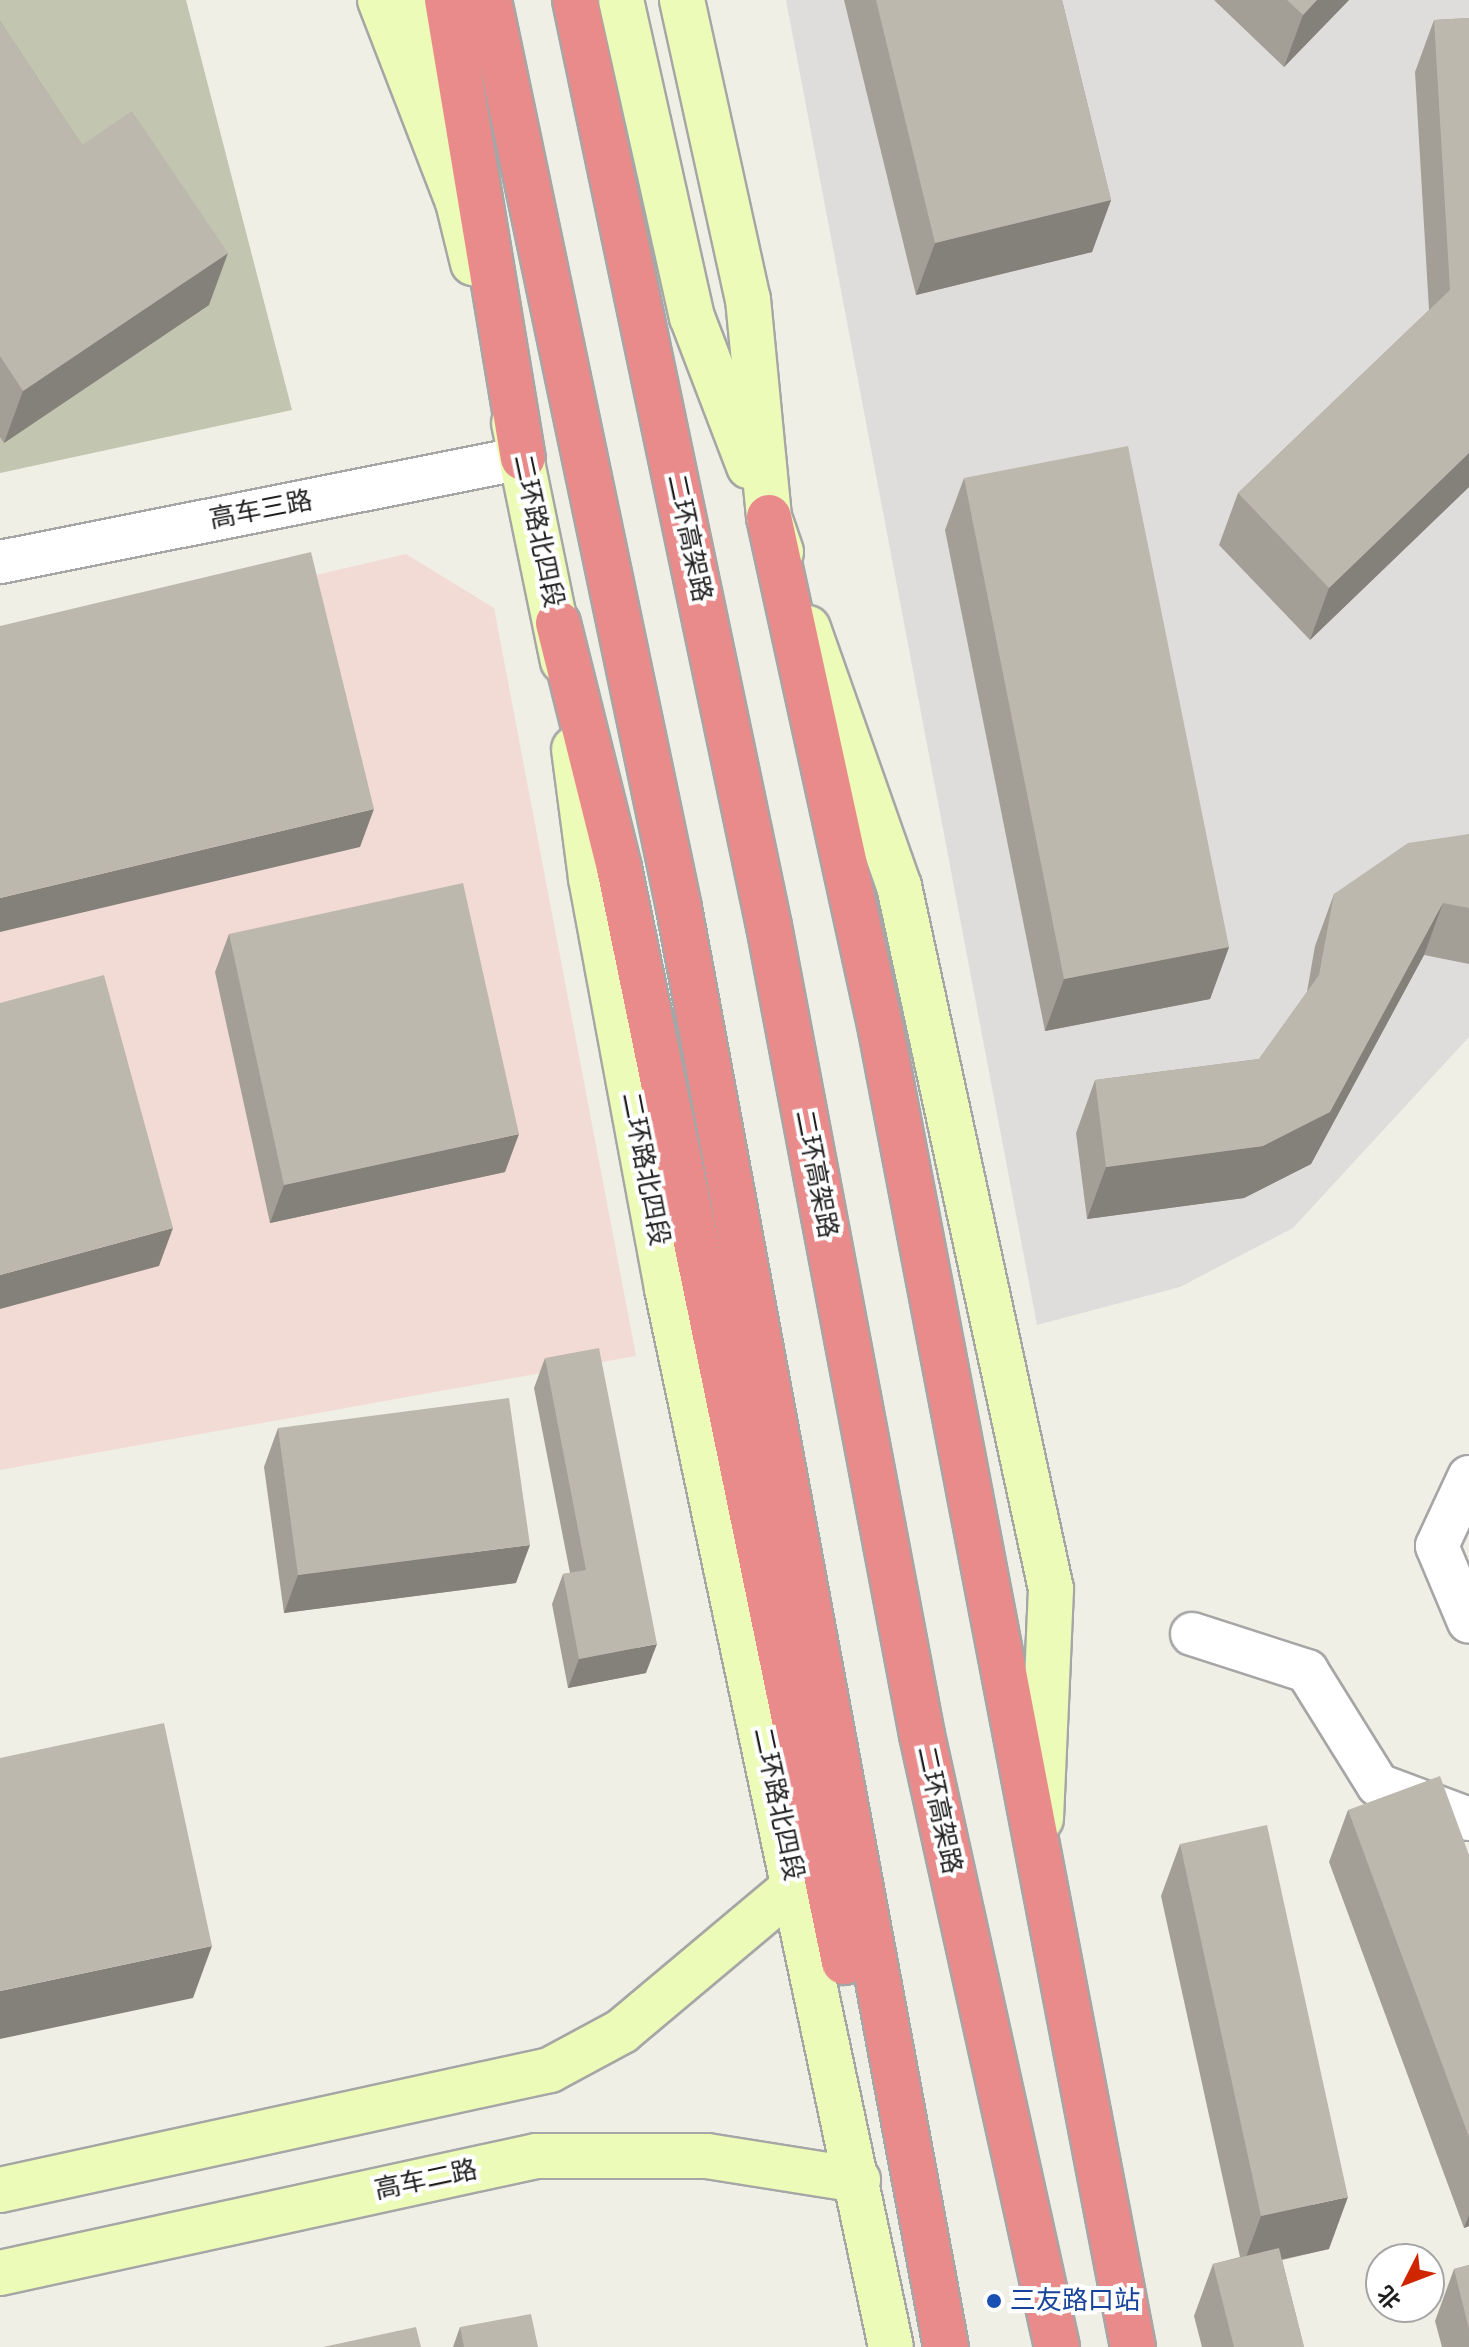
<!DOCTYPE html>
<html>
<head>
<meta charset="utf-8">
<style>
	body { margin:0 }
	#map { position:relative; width:1469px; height:2347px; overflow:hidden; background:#f0efe5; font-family:Raleway,"Noto Sans SC",sans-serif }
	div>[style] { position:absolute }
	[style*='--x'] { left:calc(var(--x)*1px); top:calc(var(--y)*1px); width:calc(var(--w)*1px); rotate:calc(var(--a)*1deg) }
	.residential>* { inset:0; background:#dedddc }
	.commercial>* { inset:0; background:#f2dbd4 }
	.construction>* { inset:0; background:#c2c5b0 }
	.roads { filter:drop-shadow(2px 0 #a6a6a6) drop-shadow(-2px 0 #a6a6a6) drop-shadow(0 2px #a6a6a6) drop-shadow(0 -2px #a6a6a6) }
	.street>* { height:42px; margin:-21px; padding:0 21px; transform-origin:21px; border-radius:21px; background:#fff }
	.secondary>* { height:44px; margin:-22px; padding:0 22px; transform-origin:22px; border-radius:22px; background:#ecfcb8 }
	.highway>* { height:44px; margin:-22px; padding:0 22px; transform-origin:22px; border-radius:22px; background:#ea8b8b }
	.wall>* { inset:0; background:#a39e96 }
	.shaded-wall>* { inset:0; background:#84817a }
	.building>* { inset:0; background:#bdb8ae }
	.dots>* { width:22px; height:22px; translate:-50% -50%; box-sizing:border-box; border:4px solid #fff; border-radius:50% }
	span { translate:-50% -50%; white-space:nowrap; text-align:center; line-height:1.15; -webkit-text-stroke:8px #fff; paint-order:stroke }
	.street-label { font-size:26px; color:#1f1f1f }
	.transit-label { font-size:26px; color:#164399 }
	.left { translate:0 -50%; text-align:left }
	.north { position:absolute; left:1365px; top:2243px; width:80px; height:80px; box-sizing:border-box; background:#fff; border:2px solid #a5a5a5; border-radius:50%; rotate:228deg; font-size:22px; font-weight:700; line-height:32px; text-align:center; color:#1f1f1f }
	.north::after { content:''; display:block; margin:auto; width:28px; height:36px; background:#cf2600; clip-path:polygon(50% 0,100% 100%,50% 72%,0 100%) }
</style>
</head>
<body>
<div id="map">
	<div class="residential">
		<i style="clip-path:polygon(786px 0,1469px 0,1469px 1037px,1293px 1228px,1180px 1287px,1037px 1325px)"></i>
	</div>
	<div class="commercial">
		<i style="clip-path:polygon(406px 554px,494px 608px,636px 1356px,0 1470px,0 649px)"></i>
	</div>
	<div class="construction">
		<i style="clip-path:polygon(0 0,186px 0,292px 410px,0 473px)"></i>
	</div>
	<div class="roads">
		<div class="street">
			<i style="--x:0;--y:562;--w:533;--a:-11.25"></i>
			<i style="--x:1469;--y:1477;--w:76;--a:114.9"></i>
			<i style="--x:1437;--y:1546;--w:82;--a:67.2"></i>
			<i style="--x:1192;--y:1634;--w:121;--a:17.8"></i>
			<i style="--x:1307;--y:1671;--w:134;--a:58.1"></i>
			<i style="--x:1378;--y:1785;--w:97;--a:20.5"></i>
		</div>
		<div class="secondary">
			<i style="--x:380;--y:0;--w:217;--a:68.9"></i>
			<i style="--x:458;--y:202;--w:63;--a:76.2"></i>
			<i style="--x:419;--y:0;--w:100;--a:79"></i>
			<i style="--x:621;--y:0;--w:325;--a:77.4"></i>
			<i style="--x:692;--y:317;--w:160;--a:69.1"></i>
			<i style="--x:682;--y:0;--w:306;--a:77.6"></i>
			<i style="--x:748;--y:299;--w:219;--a:84.5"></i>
			<i style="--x:769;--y:517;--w:37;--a:71"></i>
			<i style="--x:514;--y:423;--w:243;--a:78.4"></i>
			<i style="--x:808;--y:628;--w:274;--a:70.6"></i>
			<i style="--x:899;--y:886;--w:719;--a:77.8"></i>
			<i style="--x:1051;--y:1589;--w:230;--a:92.5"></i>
			<i style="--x:574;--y:749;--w:130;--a:82.5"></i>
			<i style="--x:591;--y:878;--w:418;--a:79.5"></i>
			<i style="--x:667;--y:1289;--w:1081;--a:78.05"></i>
			<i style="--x:0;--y:2190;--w:563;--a:-12.31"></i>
			<i style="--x:550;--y:2070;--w:82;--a:-28.4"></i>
			<i style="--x:622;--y:2031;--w:226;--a:-40"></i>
			<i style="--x:0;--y:2273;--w:549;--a:-12.31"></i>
			<i style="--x:536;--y:2156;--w:171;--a:0"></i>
			<i style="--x:707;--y:2156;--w:153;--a:9"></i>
		</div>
		<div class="highway">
			<i style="--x:447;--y:0;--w:464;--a:80.6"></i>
			<i style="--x:489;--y:0;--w:928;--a:78.18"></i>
			<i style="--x:679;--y:908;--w:1464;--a:79.49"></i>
			<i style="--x:575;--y:0;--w:946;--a:78.17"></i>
			<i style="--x:769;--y:926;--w:823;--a:79.29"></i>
			<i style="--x:922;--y:1735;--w:627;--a:77.56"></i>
			<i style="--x:769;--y:517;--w:525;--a:77.68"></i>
			<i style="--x:881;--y:1030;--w:1341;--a:79.17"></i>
			<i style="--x:558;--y:623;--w:252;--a:76"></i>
			<i style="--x:619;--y:868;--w:1117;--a:78.38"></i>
		</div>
	</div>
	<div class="wall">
		<i style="clip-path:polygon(844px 0,1062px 0,1111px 200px,1092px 252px,916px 295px)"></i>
		<i style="clip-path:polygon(1214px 0,1349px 0,1284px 67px)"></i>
		<i style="clip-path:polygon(1469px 18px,1469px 487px,1310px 640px,1219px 545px,1238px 493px,1429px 310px,1415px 72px,1434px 20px)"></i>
		<i style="clip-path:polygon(0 21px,82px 145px,209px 305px,4px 443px,0 437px)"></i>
		<i style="clip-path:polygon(964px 478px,1229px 947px,1210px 999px,1045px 1031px,945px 530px)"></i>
		<i style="clip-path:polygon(1469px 834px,1469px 964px,1424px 955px,1311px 1164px,1244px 1198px,1087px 1219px,1076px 1133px,1095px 1080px,1259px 1059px,1307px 992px,1315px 946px,1334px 894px)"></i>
		<i style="clip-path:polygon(229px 934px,505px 1172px,270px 1223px,215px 972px)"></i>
		<i style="clip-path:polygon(545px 1358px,646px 1673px,568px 1688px,552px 1604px,563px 1574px,570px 1573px,534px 1388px)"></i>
		<i style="clip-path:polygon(278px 1428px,516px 1583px,284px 1613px,264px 1467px)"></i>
		<i style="clip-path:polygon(1348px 1810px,1469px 1855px,1469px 2226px,1464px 2228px,1329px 1862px)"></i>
		<i style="clip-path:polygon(1180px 1844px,1329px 2249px,1282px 2260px,1304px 2347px,1202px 2347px,1194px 2316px,1213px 2264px,1240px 2257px,1161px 1896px)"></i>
		<i style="clip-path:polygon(1469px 2265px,1469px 2347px,1442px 2347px,1435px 2321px,1454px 2269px)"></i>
		<i style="clip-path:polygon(460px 2327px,538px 2347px,453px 2347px)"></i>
	</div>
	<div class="shaded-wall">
		<i style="clip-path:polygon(1317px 0,1349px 0,1284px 67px,1303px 15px)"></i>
		<i style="clip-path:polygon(1111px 200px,1092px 252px,916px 295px,935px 243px)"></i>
		<i style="clip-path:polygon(228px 253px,209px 305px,4px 443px,23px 391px)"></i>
		<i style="clip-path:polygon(1469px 453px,1469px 487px,1310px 640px,1329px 588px)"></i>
		<i style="clip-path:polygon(374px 809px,360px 847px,0 932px,0 898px)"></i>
		<i style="clip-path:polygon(1443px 903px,1424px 955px,1311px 1164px,1244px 1198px,1087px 1219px,1106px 1167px,1263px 1146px)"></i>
		<i style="clip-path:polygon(1229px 947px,1210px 999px,1045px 1031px,1064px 979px)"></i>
		<i style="clip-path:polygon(519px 1134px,505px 1172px,270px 1223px,284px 1185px)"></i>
		<i style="clip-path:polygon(173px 1228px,159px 1266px,0 1309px,0 1275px)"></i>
		<i style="clip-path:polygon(530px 1545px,516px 1583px,284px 1613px,298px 1575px)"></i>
		<i style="clip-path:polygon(657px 1644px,646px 1673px,568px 1688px,579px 1659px)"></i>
		<i style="clip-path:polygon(212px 1946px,193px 1998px,0 2039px,0 1991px)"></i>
		<i style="clip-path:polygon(1348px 2197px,1329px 2249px,1242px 2268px,1261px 2216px)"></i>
		<i style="clip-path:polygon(1469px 2215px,1469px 2226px,1464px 2228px)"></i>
	</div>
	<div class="building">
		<i style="clip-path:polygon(876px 0,1062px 0,1111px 200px,935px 243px)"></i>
		<i style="clip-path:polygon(1287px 0,1317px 0,1303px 15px)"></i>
		<i style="clip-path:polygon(1469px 18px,1469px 453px,1329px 588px,1238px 493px,1450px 290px,1434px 20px)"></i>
		<i style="clip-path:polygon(0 21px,82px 145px,132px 111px,228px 253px,23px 391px,0 356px)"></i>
		<i style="clip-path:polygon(1128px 446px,1229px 947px,1064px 979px,964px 478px)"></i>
		<i style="clip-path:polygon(311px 552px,374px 809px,0 898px,0 626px)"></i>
		<i style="clip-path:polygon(1469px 834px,1469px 908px,1443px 903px,1330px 1112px,1263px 1146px,1106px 1167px,1095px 1080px,1259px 1059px,1319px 975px,1334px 894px,1408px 843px)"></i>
		<i style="clip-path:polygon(463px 883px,519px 1134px,284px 1185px,229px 934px)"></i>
		<i style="clip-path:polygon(104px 975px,173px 1228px,0 1275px,0 1003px)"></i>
		<i style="clip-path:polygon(599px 1348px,657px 1644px,579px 1659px,563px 1574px,586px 1570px,545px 1358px)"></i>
		<i style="clip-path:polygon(509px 1398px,530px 1545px,298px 1575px,278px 1428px)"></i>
		<i style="clip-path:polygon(164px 1723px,212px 1946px,0 1991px,0 1758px)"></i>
		<i style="clip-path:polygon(1440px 1776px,1469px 1855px,1469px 2137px,1348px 1810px)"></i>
		<i style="clip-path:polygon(1267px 1825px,1348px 2197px,1261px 2216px,1180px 1844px)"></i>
		<i style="clip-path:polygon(1279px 2248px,1304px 2347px,1234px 2347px,1213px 2264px)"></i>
		<i style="clip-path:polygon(1469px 2265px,1469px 2329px,1454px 2269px)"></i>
		<i style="clip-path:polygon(531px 2314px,538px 2347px,464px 2347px,460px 2327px)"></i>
		<i style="clip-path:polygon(416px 2327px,421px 2347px,323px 2347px)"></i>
	</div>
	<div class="dots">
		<i style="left:994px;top:2301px;background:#1a4fb4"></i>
	</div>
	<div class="street-label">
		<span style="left:261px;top:510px;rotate:-11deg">高车三路</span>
		<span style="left:538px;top:531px;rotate:78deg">二环路北四段</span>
		<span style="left:689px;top:538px;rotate:78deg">二环高架路</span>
		<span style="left:645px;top:1169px;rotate:79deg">二环路北四段</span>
		<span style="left:816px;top:1174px;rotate:79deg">二环高架路</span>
		<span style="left:778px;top:1804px;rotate:78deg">二环路北四段</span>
		<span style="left:939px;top:1810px;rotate:78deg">二环高架路</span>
		<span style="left:426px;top:2180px;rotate:-12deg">高车二路</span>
	</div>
	<div class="transit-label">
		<span class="left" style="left:1010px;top:2301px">三友路口站</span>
	</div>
	<div class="north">北</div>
</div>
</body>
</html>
